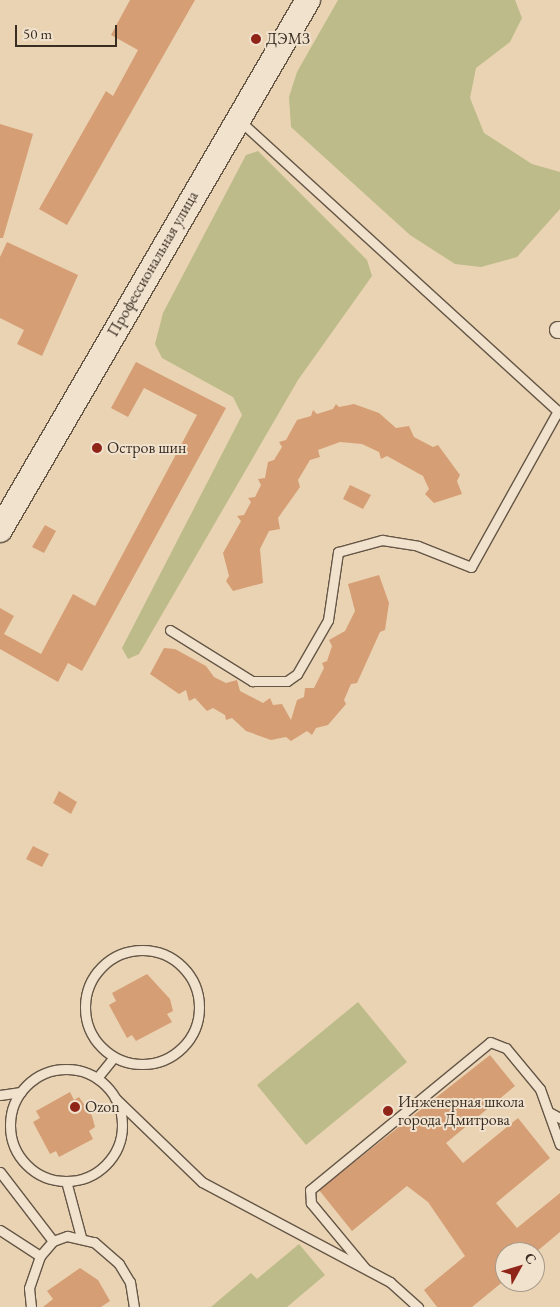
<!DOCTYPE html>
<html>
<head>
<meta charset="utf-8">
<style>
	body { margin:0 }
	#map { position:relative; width:560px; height:1307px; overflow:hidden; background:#ead3b3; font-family:"EB Garamond",serif }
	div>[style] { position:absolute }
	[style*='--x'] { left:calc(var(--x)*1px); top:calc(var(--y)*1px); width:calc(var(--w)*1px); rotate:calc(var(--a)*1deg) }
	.green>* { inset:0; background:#bcbb89 }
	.building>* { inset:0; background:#d69e75 }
	.roads { filter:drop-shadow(1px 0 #655646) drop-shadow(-1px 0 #655646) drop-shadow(0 1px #655646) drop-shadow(0 -1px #655646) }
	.service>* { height:9px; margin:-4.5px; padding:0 4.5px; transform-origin:4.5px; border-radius:4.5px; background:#f1e2ce }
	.service>.ring { margin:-4.5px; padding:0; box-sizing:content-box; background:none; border:9px solid #f1e2ce; border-radius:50% }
	.minor>* { height:16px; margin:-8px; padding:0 8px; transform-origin:8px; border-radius:8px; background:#f1e2ce }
	.secondary>* { height:24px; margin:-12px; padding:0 12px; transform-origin:12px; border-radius:12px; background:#f1e2ce }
	.dots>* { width:14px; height:14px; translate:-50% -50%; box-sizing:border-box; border:2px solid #f1e2ce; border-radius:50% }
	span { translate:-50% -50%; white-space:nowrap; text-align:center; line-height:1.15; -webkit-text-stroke:4px #f1e2ce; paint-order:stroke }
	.poi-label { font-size:16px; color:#392d22 }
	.left { translate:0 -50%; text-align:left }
	.street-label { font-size:16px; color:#392d22 }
	.north { position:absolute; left:495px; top:1242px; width:50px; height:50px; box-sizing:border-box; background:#f1e2ce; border:1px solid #a79a89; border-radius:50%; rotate:51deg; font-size:14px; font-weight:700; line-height:20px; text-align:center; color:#392d22 }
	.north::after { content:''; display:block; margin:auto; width:18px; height:22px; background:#8f2418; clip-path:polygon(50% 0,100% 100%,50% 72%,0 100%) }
	.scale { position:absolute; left:15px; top:25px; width:102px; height:22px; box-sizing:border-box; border:2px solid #392d22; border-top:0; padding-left:6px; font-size:15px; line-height:18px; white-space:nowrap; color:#392d22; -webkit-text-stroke:4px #f1e2ce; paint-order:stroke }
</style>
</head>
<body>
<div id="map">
	<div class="green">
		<i style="clip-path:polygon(338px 0,515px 0,522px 18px,510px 42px,476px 68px,470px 98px,484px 133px,532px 164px,560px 172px,560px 209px,517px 257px,481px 267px,455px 264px,410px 235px,291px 127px,289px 97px,297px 72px)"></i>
		<i style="clip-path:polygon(258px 151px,367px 260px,372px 276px,298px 380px,139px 654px,128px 659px,122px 648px,242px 415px,233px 397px,162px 358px,155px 344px,163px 313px,246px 155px)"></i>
		<i style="clip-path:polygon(358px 1002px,407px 1062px,306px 1145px,257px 1085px)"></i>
		<i style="clip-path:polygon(299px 1244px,325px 1275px,287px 1307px,211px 1307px,251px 1273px,257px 1279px)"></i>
	</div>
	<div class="building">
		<i style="clip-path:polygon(130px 0,195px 0,67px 225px,39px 209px,106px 91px,113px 96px,138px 50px,111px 35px)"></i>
		<i style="clip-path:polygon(0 124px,33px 134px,3px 238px,0 238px)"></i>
		<i style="clip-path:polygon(7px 242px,78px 275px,42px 356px,17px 344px,24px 330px,0 318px,0 257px)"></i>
		<i style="clip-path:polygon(136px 362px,226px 408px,82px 671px,68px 663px,58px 682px,0 649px,0 608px,14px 616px,4px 634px,41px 654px,73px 594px,95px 606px,197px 415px,144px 388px,128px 417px,111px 408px)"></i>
		<i style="clip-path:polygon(336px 404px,339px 407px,354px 404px,379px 413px,396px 428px,409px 426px,414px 437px,433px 447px,438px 445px,460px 475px,457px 481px,462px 494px,434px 503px,425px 494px,429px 489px,423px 476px,387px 456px,381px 459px,379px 452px,362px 444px,340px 442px,318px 450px,320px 457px,310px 460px,298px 480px,300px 487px,278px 518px,280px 529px,269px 531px,260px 549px,263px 583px,233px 591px,226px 581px,229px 576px,223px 553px,241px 521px,237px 516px,244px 515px,251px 502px,248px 498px,255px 497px,261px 485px,258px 479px,265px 478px,268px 462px,274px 460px,282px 447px,279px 442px,286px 440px,297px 420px,311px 416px,313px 410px,317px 414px,333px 409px)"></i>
		<i style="clip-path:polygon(350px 485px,371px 495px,363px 509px,343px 499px)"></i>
		<i style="clip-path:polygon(45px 525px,56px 531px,44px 553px,32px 547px)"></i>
		<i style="clip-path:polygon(379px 575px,389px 603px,385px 630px,380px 632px,357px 683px,351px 684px,344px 700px,346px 704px,328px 725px,316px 728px,312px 735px,307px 731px,291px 741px,286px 737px,271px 740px,246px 731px,232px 718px,226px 720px,225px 715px,213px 708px,207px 711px,195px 698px,189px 701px,186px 690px,179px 694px,150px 674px,164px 648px,175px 649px,206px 666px,214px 677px,226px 683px,237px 680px,240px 691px,263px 703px,270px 698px,273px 705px,282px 704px,291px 720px,297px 700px,304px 697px,305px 688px,314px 688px,324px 668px,322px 663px,327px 661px,332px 646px,329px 640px,345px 631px,355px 611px,348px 584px)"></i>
		<i style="clip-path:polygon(59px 791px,77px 802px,71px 814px,53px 803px)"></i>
		<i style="clip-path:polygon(33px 846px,49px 854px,42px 867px,26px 859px)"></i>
		<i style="clip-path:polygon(147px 974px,170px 999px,173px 1011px,167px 1014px,172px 1022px,136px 1041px,132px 1035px,127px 1038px,109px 1005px,116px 1001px,112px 993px)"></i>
		<i style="clip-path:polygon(490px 1055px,515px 1086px,446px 1143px,463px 1163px,518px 1118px,550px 1158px,496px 1203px,517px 1228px,560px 1193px,560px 1232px,536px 1252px,505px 1252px,505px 1280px,472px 1307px,437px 1307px,424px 1290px,465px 1256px,428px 1202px,407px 1186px,352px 1231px,319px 1190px)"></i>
		<i style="clip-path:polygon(70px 1092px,74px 1100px,79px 1097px,92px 1116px,95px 1127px,89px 1131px,93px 1139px,59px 1157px,56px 1151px,50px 1154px,33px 1122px,40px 1118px,36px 1111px)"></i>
		<i style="clip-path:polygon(80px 1268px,98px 1280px,110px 1301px,101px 1307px,43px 1307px,53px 1299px,47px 1291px)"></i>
	</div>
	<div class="roads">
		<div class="service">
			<i style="--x:239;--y:120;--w:435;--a:42.4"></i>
			<i style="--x:170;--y:630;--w:97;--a:31.9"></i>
			<i style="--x:252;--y:681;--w:35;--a:0"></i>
			<i style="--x:287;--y:681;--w:12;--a:-35"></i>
			<i style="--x:297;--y:674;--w:62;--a:-60.1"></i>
			<i style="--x:328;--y:620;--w:69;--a:-81.6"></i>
			<i style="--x:338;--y:552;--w:46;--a:-15.3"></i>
			<i style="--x:382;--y:540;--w:36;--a:9"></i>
			<i style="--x:418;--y:546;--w:57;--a:21.6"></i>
			<i style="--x:471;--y:567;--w:179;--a:-60.9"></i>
			<i class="ring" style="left:85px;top:950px;width:105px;height:105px"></i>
			<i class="ring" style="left:10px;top:1069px;width:103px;height:103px"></i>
			<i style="--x:97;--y:1078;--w:27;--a:-51"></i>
			<i style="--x:0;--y:1095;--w:21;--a:-8"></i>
			<i style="--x:115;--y:1098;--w:121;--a:44"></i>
			<i style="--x:202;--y:1182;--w:213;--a:28"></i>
			<i style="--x:390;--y:1282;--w:38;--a:42"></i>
			<i style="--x:549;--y:1112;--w:13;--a:29"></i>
			<i style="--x:0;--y:1172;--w:87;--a:52.5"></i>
			<i style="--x:66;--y:1181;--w:58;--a:75"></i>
			<i style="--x:0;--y:1230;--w:48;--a:33"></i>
			<i style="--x:365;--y:1268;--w:85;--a:-129.7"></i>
			<i style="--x:311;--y:1203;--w:13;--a:-94"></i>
			<i style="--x:310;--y:1190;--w:233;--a:-39.4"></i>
			<i style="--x:490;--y:1042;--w:17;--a:21"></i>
			<i style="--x:506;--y:1048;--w:53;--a:50.3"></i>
			<i style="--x:540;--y:1089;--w:59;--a:70.3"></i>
			<i style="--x:31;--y:1307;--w:19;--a:-96"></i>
			<i style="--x:29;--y:1288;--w:34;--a:-71"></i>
			<i style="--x:40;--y:1256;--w:20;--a:-49"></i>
			<i style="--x:53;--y:1241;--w:15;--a:-20"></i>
			<i style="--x:67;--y:1236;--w:28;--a:13"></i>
			<i style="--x:94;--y:1242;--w:33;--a:41"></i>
			<i style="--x:119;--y:1264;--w:21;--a:59"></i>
			<i style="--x:130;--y:1282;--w:25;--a:81"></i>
		</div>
		<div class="minor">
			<i style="--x:558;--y:330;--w:2;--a:0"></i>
		</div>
		<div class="secondary">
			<i style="--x:0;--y:530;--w:613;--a:-59.84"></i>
		</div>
	</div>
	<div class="dots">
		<i style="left:256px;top:39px;background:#8f2418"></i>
		<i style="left:97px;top:448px;background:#8f2418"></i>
		<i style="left:75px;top:1107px;background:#8f2418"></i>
		<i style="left:388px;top:1111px;background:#8f2418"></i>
	</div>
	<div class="poi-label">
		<span class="left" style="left:266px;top:39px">ДЭМЗ</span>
		<span class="left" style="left:107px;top:448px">Остров шин</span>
		<span class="left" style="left:398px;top:1111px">Инженерная школа<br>города Дмитрова</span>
		<span class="left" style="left:85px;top:1107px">Ozon</span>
	</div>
	<div class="street-label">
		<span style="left:153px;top:264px;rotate:-60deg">Профессиональная улица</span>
	</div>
	<div class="north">С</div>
	<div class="scale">50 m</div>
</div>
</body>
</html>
